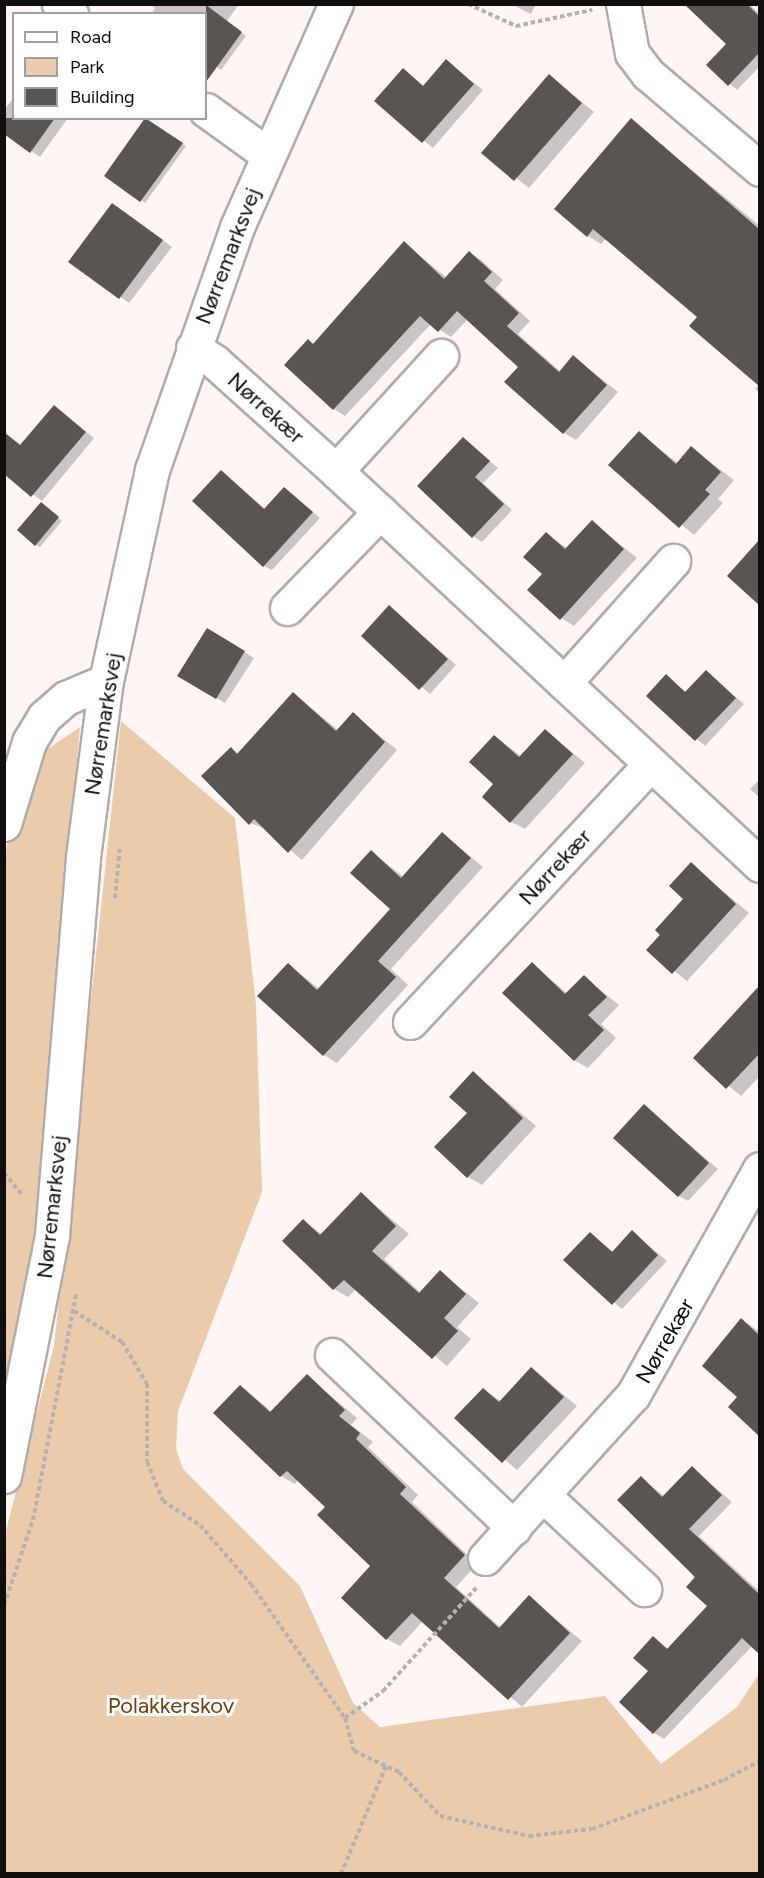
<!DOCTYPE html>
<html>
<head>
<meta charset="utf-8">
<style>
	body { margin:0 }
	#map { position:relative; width:764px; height:1878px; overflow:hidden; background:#fdf6f5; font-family:Figtree,sans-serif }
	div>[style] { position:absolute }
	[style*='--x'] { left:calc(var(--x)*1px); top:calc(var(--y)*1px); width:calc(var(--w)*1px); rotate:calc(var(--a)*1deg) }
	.green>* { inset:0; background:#eacbac }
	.shadow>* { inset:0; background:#0003 }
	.building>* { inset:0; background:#5a5552 }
	.path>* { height:4px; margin-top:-2px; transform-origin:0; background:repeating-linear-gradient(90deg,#b6b0af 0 4.5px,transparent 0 7.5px) }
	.roads { filter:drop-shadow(2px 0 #b2abaa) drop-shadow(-2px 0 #b2abaa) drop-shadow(0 2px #b2abaa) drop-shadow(0 -2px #b2abaa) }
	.minor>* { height:33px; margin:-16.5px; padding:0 16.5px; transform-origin:16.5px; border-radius:16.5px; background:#fff }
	span { translate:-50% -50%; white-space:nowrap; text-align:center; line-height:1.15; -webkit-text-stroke:6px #fff; paint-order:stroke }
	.street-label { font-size:22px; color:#110e0e }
	.park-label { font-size:22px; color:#6d4207 }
	.frame { position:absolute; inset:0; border:6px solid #110e0e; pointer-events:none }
	.legend { position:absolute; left:12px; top:12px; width:195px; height:108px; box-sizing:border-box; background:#fff; border:2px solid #a09f9f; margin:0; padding:8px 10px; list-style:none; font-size:18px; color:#110e0e }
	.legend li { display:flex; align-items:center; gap:12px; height:30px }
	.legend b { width:30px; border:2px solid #a09f9f }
</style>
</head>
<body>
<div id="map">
	<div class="green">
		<i style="clip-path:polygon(121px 721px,235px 818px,256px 1005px,262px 1192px,178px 1411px,176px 1449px,183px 1469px,300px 1586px,353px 1703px,380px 1727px,605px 1696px,661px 1764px,737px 1707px,759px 1674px,759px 1873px,5px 1874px,5px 1534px,54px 1346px)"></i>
		<i style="clip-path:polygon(80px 727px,34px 1246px,5px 1402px,5px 853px,30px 761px)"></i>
	</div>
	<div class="shadow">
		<i style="clip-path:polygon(150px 4px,239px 4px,227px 21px,246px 36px,221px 70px,206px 59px,206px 14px,151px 14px,155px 8px)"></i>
		<i style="clip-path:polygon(511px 4px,536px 4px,531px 14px)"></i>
		<i style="clip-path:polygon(686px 4px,749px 4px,760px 14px,760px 66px,737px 90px,708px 65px,729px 44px)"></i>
		<i style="clip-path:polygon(446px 61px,483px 90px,433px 148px,376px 101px,403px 70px,424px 86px)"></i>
		<i style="clip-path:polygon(549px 76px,594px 112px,529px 188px,483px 152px)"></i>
		<i style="clip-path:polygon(14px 97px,14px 118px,68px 118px,40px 157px,4px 132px,4px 110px)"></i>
		<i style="clip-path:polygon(147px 119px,186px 146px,145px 203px,106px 175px)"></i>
		<i style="clip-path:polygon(631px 120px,760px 226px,760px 335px,737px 361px,699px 316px,606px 238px,601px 244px,588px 236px)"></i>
		<i style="clip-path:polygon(122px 210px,172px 247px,129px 303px,70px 262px)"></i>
		<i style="clip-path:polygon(404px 243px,447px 278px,469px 253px,481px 260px,503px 280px,495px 289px,530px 321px,518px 334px,561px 372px,574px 357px,618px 392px,576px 440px,564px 433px,520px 367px,468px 319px,451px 337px,431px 324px,345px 416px,334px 409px,308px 341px,315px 345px)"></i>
		<i style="clip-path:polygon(760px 383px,760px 393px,755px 389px)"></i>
		<i style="clip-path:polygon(54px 407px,94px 438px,42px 501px,4px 473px,4px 433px,22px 446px)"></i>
		<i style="clip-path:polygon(639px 433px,679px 464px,697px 452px,734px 480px,718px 499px,723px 503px,694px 535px,610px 465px)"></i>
		<i style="clip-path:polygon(463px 439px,498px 468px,483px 483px,512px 510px,482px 542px,473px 536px)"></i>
		<i style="clip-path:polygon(222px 472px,265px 509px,285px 489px,320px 518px,272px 570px,264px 566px)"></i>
		<i style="clip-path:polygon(45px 506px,62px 521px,40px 547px,36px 545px)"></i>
		<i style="clip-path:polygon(592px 522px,637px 558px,574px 626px,561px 618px,544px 574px,546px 533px,568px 549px)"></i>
		<i style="clip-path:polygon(755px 547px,760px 550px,760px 603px,729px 576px)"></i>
		<i style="clip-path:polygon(389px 607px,456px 665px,430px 694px,363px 636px)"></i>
		<i style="clip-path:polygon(208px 630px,254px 658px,225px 703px,179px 675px)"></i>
		<i style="clip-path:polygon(706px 672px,744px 704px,705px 746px,648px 696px,666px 676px,687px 693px)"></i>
		<i style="clip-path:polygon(294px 694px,338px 730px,353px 714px,397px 750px,302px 860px,266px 829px,250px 823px,231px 749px,239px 754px)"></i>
		<i style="clip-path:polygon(546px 731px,585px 763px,525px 829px,511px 822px,495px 784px,495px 736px,522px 757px)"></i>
		<i style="clip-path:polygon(760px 779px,760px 798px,750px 789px)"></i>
		<i style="clip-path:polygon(443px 834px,483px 867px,391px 969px,408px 985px,337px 1063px,324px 1055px,288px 965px,320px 989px,392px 909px,371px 852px,404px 877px)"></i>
		<i style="clip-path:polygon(691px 864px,749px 913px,687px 981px,648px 950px,685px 899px)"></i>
		<i style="clip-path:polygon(532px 964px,568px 994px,584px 977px,619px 1005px,601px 1024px,616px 1038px,588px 1068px,574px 1060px)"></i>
		<i style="clip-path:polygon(760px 989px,760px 1076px,741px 1096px,695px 1058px)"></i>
		<i style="clip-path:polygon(474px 1073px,536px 1126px,482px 1185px,468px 1177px)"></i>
		<i style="clip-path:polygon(644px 1106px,718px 1169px,688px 1201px,679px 1196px)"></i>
		<i style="clip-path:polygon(362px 1194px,409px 1234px,384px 1259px,421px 1293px,440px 1272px,479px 1303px,457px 1327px,471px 1339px,447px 1366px,356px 1289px,348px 1297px,334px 1289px,284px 1241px,303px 1221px,323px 1235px)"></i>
		<i style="clip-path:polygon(632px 1232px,667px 1261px,622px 1309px,565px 1260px,590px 1234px,614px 1252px)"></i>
		<i style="clip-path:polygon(742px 1320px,760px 1332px,760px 1430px,747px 1422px,739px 1397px)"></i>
		<i style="clip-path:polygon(532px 1368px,577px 1406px,517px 1470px,456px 1418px,483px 1389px,501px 1401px)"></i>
		<i style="clip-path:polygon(307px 1376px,357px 1418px,351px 1425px,373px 1442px,368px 1447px,418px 1495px,412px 1502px,477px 1564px,456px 1587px,501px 1628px,529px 1597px,582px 1641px,522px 1707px,423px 1621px,400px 1646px,387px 1639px,372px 1566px,327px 1507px,298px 1480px,295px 1484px,281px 1476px,215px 1413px,241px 1386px,272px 1412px)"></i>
		<i style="clip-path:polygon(692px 1468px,732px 1502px,699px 1536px,760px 1592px,760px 1649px,753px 1645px,664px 1739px,654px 1733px,654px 1638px,669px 1649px,709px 1606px,641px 1478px,664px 1496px)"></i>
	</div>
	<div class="building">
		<i style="clip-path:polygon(684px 4px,747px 4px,759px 16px,759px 53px,728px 86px,706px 65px,726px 44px)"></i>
		<i style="clip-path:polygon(206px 5px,242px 32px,206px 82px)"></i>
		<i style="clip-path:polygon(446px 59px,474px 84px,422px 143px,374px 101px,403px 68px,423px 86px)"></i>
		<i style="clip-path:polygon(549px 74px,582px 103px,514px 181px,481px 153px)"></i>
		<i style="clip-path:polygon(4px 118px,55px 118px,30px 153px,4px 134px)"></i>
		<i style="clip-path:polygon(145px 118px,183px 143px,140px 202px,104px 176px)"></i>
		<i style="clip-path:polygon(631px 118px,759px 229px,759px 386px,689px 326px,697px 317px,593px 229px,587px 237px,554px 209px)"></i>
		<i style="clip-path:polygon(112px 203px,163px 240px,119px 299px,68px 262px)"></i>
		<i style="clip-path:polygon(404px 241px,444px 279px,469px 251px,492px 272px,484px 281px,519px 313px,507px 326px,559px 372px,573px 355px,607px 385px,563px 434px,504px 382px,518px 367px,457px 311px,438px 332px,420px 316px,333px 410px,284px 365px,308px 339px,313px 344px)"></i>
		<i style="clip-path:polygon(54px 405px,86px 432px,31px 497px,4px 474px,4px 432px,20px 445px)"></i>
		<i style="clip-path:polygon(639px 431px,676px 464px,691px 446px,721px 472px,705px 490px,710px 494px,679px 528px,608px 465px)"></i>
		<i style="clip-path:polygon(463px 437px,490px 461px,475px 477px,504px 504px,472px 538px,417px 486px)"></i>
		<i style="clip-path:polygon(221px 470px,264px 509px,284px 487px,313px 512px,263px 567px,192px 501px)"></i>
		<i style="clip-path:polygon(41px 502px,59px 517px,35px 546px,17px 530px)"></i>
		<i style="clip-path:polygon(592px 520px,624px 549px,560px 620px,527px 590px,542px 574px,523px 557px,546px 532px,565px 549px)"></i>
		<i style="clip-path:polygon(759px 540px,759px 605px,727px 576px)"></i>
		<i style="clip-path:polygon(389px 605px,448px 659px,419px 690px,361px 636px)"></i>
		<i style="clip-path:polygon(207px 628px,245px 651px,216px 699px,177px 676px)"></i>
		<i style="clip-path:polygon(706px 670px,736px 698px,695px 741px,646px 696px,666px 674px,685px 692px)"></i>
		<i style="clip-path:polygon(293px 692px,336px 731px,353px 712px,385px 742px,288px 853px,254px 819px,249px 825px,201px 776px,231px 747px,237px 754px)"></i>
		<i style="clip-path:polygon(545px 729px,573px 754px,510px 823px,482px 797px,493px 784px,469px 762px,494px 735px,519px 757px)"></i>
		<i style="clip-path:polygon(442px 832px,471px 858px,378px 961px,396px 977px,323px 1056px,257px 996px,288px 963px,317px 990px,390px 909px,350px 873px,371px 850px,401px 878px)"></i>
		<i style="clip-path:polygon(691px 862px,736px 904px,672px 974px,646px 950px,660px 935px,655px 930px,683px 899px,669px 886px)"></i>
		<i style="clip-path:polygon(532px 962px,565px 994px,584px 975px,607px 997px,588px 1015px,604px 1030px,574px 1061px,502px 993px)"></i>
		<i style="clip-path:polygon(759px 986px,759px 1054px,726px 1089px,693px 1058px)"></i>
		<i style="clip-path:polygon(473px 1071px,523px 1118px,467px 1178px,434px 1147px,467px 1113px,449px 1097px)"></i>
		<i style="clip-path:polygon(644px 1104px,709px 1163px,678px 1197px,613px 1138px)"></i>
		<i style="clip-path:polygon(361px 1192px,396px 1226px,372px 1251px,419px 1293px,440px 1270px,466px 1294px,444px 1318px,458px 1331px,432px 1359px,344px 1280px,333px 1290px,282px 1241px,303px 1219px,320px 1235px)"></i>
		<i style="clip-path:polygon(632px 1230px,658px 1255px,612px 1305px,563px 1260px,590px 1232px,612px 1252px)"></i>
		<i style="clip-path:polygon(741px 1318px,759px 1335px,759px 1436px,728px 1407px,737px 1397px,702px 1366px)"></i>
		<i style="clip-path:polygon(531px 1367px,564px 1397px,502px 1463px,454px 1418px,483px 1388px,499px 1402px)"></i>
		<i style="clip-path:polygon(307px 1374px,345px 1410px,339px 1416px,360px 1433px,356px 1439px,406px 1487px,400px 1494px,465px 1555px,444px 1578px,499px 1628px,529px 1595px,570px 1633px,508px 1700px,412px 1613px,386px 1640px,341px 1598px,370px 1566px,317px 1515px,325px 1507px,287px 1471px,280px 1477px,213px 1413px,240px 1385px,270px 1412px)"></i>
		<i style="clip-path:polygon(692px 1466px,722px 1495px,689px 1529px,759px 1594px,759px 1654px,742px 1638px,653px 1734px,619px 1702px,648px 1671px,633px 1658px,653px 1636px,667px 1649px,707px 1606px,686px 1587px,695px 1577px,617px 1500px,641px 1476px,662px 1497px)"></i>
	</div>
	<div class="path">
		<i style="--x:468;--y:4;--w:53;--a:24.6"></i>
		<i style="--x:516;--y:26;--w:78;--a:-11.9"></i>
		<i style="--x:115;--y:898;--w:52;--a:-84.5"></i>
		<i style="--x:4;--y:1173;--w:30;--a:50"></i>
		<i style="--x:74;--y:1311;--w:57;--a:32.9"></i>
		<i style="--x:122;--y:1342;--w:49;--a:59.2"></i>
		<i style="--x:147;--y:1384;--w:78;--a:90"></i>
		<i style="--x:147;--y:1462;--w:42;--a:67.7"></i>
		<i style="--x:163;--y:1501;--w:44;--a:33"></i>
		<i style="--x:200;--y:1525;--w:78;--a:49.2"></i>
		<i style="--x:251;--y:1584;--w:164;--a:55"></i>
		<i style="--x:345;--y:1718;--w:34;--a:75"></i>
		<i style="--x:354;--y:1751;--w:50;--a:25"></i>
		<i style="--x:399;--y:1772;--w:60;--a:47"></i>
		<i style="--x:440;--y:1816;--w:91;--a:12.7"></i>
		<i style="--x:529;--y:1836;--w:63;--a:-6.3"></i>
		<i style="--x:592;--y:1829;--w:141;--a:-20.4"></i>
		<i style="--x:724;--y:1780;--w:41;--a:-27.8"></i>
		<i style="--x:4;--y:1605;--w:90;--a:-71.2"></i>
		<i style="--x:33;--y:1520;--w:230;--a:-79.2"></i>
		<i style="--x:345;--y:1718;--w:47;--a:-35.4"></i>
		<i style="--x:383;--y:1691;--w:139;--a:-47.9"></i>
		<i style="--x:341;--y:1874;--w:117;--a:-67.4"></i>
	</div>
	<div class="roads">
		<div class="minor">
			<i style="--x:59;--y:4;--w:16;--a:40"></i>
			<i style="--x:623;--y:4;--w:50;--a:79.6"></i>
			<i style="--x:632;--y:53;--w:26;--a:53"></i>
			<i style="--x:648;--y:74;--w:147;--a:40.3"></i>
			<i style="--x:206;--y:110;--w:75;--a:35.8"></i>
			<i style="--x:193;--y:348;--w:26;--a:32"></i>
			<i style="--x:215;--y:362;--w:163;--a:42"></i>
			<i style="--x:336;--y:471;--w:579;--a:42.9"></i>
			<i style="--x:336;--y:471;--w:156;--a:-47.6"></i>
			<i style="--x:287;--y:608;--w:134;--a:-45.9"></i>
			<i style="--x:564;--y:683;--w:164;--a:-48.2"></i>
			<i style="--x:4;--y:824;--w:86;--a:-73"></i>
			<i style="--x:29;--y:742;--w:29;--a:-59"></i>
			<i style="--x:44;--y:717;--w:29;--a:-41"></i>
			<i style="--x:66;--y:698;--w:43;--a:-23"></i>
			<i style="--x:410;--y:1022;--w:353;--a:-47"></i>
			<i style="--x:332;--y:1355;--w:251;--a:43.5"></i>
			<i style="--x:4;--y:1476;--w:246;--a:-78.7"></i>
			<i style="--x:52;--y:1235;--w:379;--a:-85.3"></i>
			<i style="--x:83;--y:857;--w:177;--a:-82.6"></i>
			<i style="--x:106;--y:681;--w:216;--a:-77.7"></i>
			<i style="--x:152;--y:470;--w:257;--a:-70.7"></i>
			<i style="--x:237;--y:227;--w:244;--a:-66.1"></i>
			<i style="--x:544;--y:1496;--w:137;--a:42.9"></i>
			<i style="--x:485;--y:1558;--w:220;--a:-47.8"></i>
			<i style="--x:633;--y:1395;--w:259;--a:-60.7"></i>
		</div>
	</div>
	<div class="street-label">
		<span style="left:228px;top:256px;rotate:-69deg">Nørremarksvej</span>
		<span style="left:266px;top:408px;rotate:42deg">Nørrekær</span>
		<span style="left:103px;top:724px;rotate:-81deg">Nørremarksvej</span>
		<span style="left:555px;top:867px;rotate:-47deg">Nørrekær</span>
		<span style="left:52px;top:1207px;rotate:-84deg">Nørremarksvej</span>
		<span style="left:665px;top:1341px;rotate:-60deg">Nørrekær</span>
	</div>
	<div class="park-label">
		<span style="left:171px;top:1706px">Polakkerskov</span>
	</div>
	<div class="frame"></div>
	<ul class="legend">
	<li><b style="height:8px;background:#fff"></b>Road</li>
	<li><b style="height:16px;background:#eacbac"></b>Park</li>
	<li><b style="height:16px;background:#5a5552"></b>Building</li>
	</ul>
</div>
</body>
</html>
